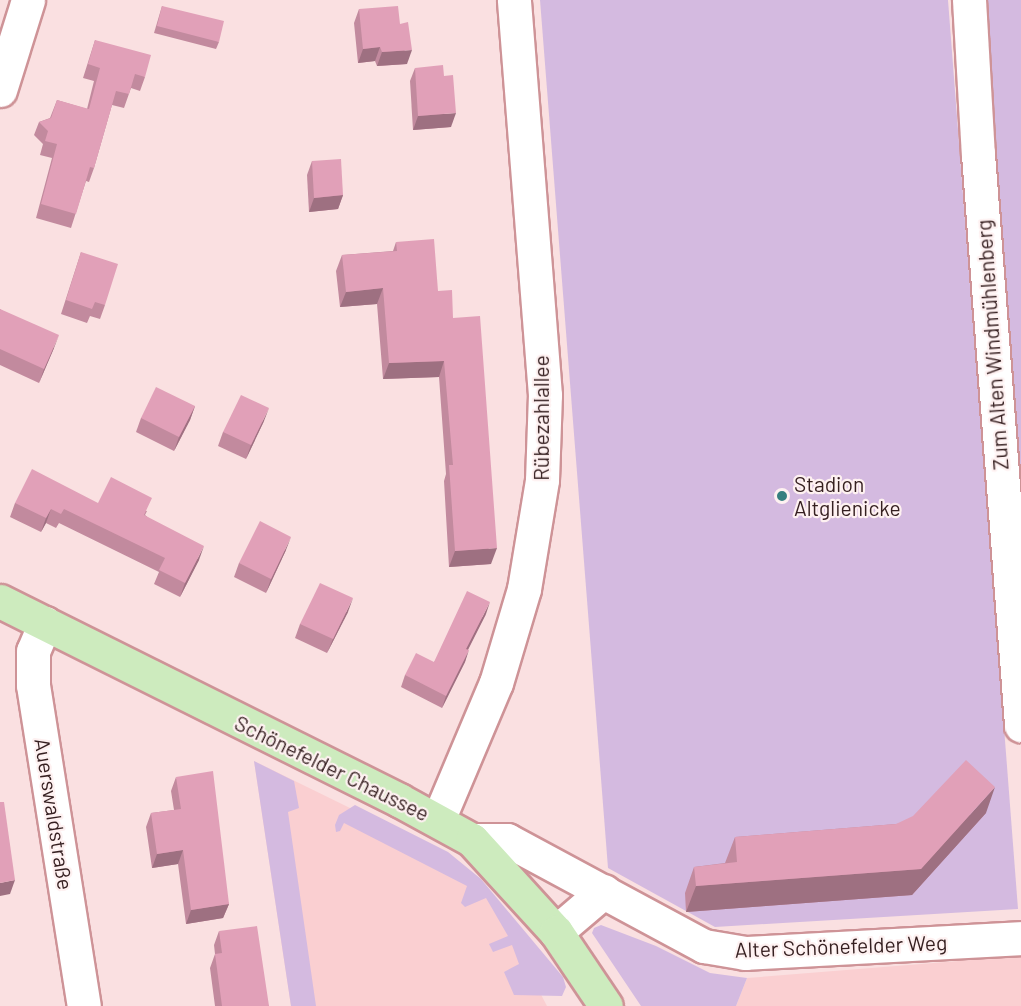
<!DOCTYPE html>
<html>
<head>
<meta charset="utf-8">
<style>
	body { margin:0 }
	#map { position:relative; width:1021px; height:1006px; overflow:hidden; background:#fae0e1; font-family:Barlow,sans-serif }
	div>[style] { position:absolute }
	[style*='--x'] { left:calc(var(--x)*1px); top:calc(var(--y)*1px); width:calc(var(--w)*1px); rotate:calc(var(--a)*1deg) }
	.built>* { inset:0; background:#facfd1 }
	.green>* { inset:0; background:#d4bae0 }
	.roads { filter:drop-shadow(2px 0 #ce9397) drop-shadow(-2px 0 #ce9397) drop-shadow(0 2px #ce9397) drop-shadow(0 -2px #ce9397) }
	.minor>* { height:33px; margin:-16.5px; padding:0 16.5px; transform-origin:16.5px; border-radius:16.5px; background:#fff }
	.major>* { height:33px; margin:-16.5px; padding:0 16.5px; transform-origin:16.5px; border-radius:16.5px; background:#cdebbe }
	.wall>* { inset:0; background:#c28a9e }
	.shaded-wall>* { inset:0; background:#9e7081 }
	.building>* { inset:0; background:#e1a0b8 }
	.dots>* { width:16px; height:16px; translate:-50% -50%; box-sizing:border-box; border:3px solid #fef1f1; border-radius:50% }
	span { translate:-50% -50%; white-space:nowrap; text-align:center; line-height:1.15; -webkit-text-stroke:4.5px #fef1f1; paint-order:stroke }
	.street-label { font-size:21px; color:#351f20 }
	.poi-label { font-size:21px; color:#351f20 }
	.left { translate:0 -50%; text-align:left }
</style>
</head>
<body>
<div id="map">
	<div class="built">
		<i style="clip-path:polygon(254px 761px,446px 855px,481px 879px,547px 1006px,291px 1006px)"></i>
		<i style="clip-path:polygon(1021px 956px,1021px 1006px,736px 1006px,747px 978px)"></i>
	</div>
	<div class="green">
		<i style="clip-path:polygon(540px 0,948px 0,1018px 909px,715px 927px,608px 868px)"></i>
		<i style="clip-path:polygon(975px 0,1021px 0,1021px 607px)"></i>
		<i style="clip-path:polygon(254px 761px,294px 781px,299px 808px,288px 812px,316px 1006px,291px 1006px)"></i>
		<i style="clip-path:polygon(355px 805px,448px 852px,481px 879px,563px 977px,566px 987px,562px 996px,514px 995px,504px 972px,519px 964px,512px 945px,493px 952px,489px 944px,508px 936px,486px 898px,465px 907px,461px 903px,467px 886px,344px 823px,340px 831px,336px 832px,335px 825px,339px 815px)"></i>
		<i style="clip-path:polygon(601px 925px,656px 946px,710px 973px,747px 978px,736px 1006px,641px 1006px,592px 933px,594px 928px)"></i>
	</div>
	<div class="roads">
		<div class="minor">
			<i style="--x:969;--y:0;--w:154;--a:86.7"></i>
			<i style="--x:978;--y:154;--w:573;--a:85.69"></i>
			<i style="--x:0;--y:90;--w:94;--a:-72.7"></i>
			<i style="--x:45;--y:623;--w:30;--a:113"></i>
			<i style="--x:33;--y:651;--w:34;--a:90"></i>
			<i style="--x:33;--y:685;--w:325;--a:81"></i>
			<i style="--x:438;--y:820;--w:149;--a:-67.1"></i>
			<i style="--x:496;--y:683;--w:98;--a:-73.4"></i>
			<i style="--x:524;--y:589;--w:110;--a:-80.6"></i>
			<i style="--x:542;--y:480;--w:85;--a:-88"></i>
			<i style="--x:545;--y:395;--w:396;--a:-94.5"></i>
			<i style="--x:472;--y:840;--w:35;--a:0"></i>
			<i style="--x:507;--y:840;--w:224;--a:28.3"></i>
			<i style="--x:704;--y:946;--w:42;--a:9.7"></i>
			<i style="--x:745;--y:953;--w:276;--a:-3.1"></i>
			<i style="--x:556;--y:932;--w:63;--a:-40.5"></i>
		</div>
		<div class="major">
			<i style="--x:0;--y:601;--w:446;--a:26.5"></i>
			<i style="--x:399;--y:800;--w:83;--a:28.7"></i>
			<i style="--x:472;--y:840;--w:125;--a:47.6"></i>
			<i style="--x:556;--y:932;--w:89;--a:56"></i>
		</div>
	</div>
	<div class="wall">
		<i style="clip-path:polygon(162px 6px,219px 42px,216px 49px,154px 33px)"></i>
		<i style="clip-path:polygon(359px 9px,400px 24px,407px 64px,377px 66px,375px 61px,358px 63px,354px 23px)"></i>
		<i style="clip-path:polygon(95px 40px,145px 77px,140px 91px,131px 88px,124px 108px,112px 105px,94px 168px,89px 182px,86px 181px,71px 228px,36px 218px,52px 158px,40px 155px,43px 144px,34px 135px,39px 122px,50px 118px,57px 100px,87px 109px,94px 81px,83px 78px)"></i>
		<i style="clip-path:polygon(415px 68px,451px 127px,413px 130px,410px 81px)"></i>
		<i style="clip-path:polygon(312px 161px,343px 195px,338px 209px,309px 212px,307px 175px)"></i>
		<i style="clip-path:polygon(396px 242px,438px 291px,453px 318px,491px 564px,449px 567px,444px 481px,446px 474px,439px 377px,383px 379px,377px 304px,340px 307px,336px 271px,342px 255px,393px 251px)"></i>
		<i style="clip-path:polygon(81px 252px,105px 305px,100px 319px,90px 316px,87px 323px,61px 314px)"></i>
		<i style="clip-path:polygon(0 309px,54px 348px,39px 383px,0 365px)"></i>
		<i style="clip-path:polygon(195px 406px,190px 420px,174px 451px,136px 432px,141px 418px)"></i>
		<i style="clip-path:polygon(264px 421px,246px 459px,218px 446px,223px 432px)"></i>
		<i style="clip-path:polygon(15px 503px,98px 503px,147px 511px,145px 515px,199px 560px,180px 597px,154px 584px,159px 572px,59px 523px,56px 528px,46px 523px,41px 532px,10px 517px)"></i>
		<i style="clip-path:polygon(286px 550px,266px 593px,234px 577px,239px 563px)"></i>
		<i style="clip-path:polygon(348px 612px,327px 653px,295px 638px,300px 624px)"></i>
		<i style="clip-path:polygon(486px 614px,468px 650px,465px 662px,442px 708px,401px 687px,405px 675px,434px 662px)"></i>
		<i style="clip-path:polygon(176px 777px,229px 904px,223px 918px,186px 924px,178px 864px,152px 868px,146px 827px,151px 813px,174px 810px,171px 791px)"></i>
		<i style="clip-path:polygon(986px 813px,912px 895px,686px 912px,685px 893px,694px 867px,725px 863px,735px 837px,896px 824px)"></i>
		<i style="clip-path:polygon(219px 931px,269px 1006px,215px 1006px,210px 968px,215px 954px,214px 945px)"></i>
	</div>
	<div class="shaded-wall">
		<i style="clip-path:polygon(380px 47px,375px 61px,358px 63px,363px 49px)"></i>
		<i style="clip-path:polygon(412px 50px,407px 64px,377px 66px,382px 52px)"></i>
		<i style="clip-path:polygon(456px 113px,451px 127px,413px 130px,418px 116px)"></i>
		<i style="clip-path:polygon(343px 195px,338px 209px,309px 212px,314px 198px)"></i>
		<i style="clip-path:polygon(383px 288px,377px 304px,340px 307px,346px 292px)"></i>
		<i style="clip-path:polygon(59px 335px,54px 348px,39px 383px,44px 369px)"></i>
		<i style="clip-path:polygon(444px 361px,439px 377px,383px 379px,389px 363px)"></i>
		<i style="clip-path:polygon(195px 406px,190px 420px,174px 451px,179px 437px)"></i>
		<i style="clip-path:polygon(269px 408px,264px 421px,246px 459px,251px 445px)"></i>
		<i style="clip-path:polygon(51px 509px,46px 523px,41px 532px,46px 518px)"></i>
		<i style="clip-path:polygon(291px 537px,286px 550px,266px 593px,271px 579px)"></i>
		<i style="clip-path:polygon(204px 546px,199px 560px,180px 597px,185px 583px)"></i>
		<i style="clip-path:polygon(497px 548px,491px 564px,449px 567px,455px 551px)"></i>
		<i style="clip-path:polygon(353px 598px,348px 612px,327px 653px,333px 639px)"></i>
		<i style="clip-path:polygon(490px 602px,486px 614px,462px 661px,466px 649px)"></i>
		<i style="clip-path:polygon(469px 650px,465px 662px,442px 708px,446px 696px)"></i>
		<i style="clip-path:polygon(995px 787px,986px 813px,912px 895px,686px 912px,696px 886px,921px 869px)"></i>
		<i style="clip-path:polygon(183px 850px,178px 864px,152px 868px,157px 854px)"></i>
		<i style="clip-path:polygon(15px 880px,10px 894px,0 896px,0 883px)"></i>
		<i style="clip-path:polygon(229px 904px,223px 918px,186px 924px,191px 910px)"></i>
	</div>
	<div class="building">
		<i style="clip-path:polygon(162px 6px,224px 21px,219px 42px,157px 26px)"></i>
		<i style="clip-path:polygon(398px 6px,400px 24px,408px 22px,412px 50px,382px 52px,380px 47px,363px 49px,359px 9px)"></i>
		<i style="clip-path:polygon(95px 40px,151px 55px,145px 77px,135px 74px,129px 94px,116px 91px,94px 168px,90px 167px,76px 214px,41px 204px,57px 144px,45px 141px,48px 131px,39px 122px,51px 118px,57px 100px,89px 109px,100px 68px,88px 64px)"></i>
		<i style="clip-path:polygon(443px 65px,444px 76px,453px 75px,456px 113px,418px 116px,415px 68px)"></i>
		<i style="clip-path:polygon(341px 159px,343px 195px,314px 198px,312px 161px)"></i>
		<i style="clip-path:polygon(434px 239px,438px 291px,452px 290px,453px 318px,480px 316px,497px 548px,455px 551px,449px 465px,453px 465px,444px 361px,389px 363px,383px 288px,346px 292px,342px 255px,397px 251px,396px 242px)"></i>
		<i style="clip-path:polygon(81px 252px,118px 264px,105px 305px,95px 302px,92px 309px,66px 300px)"></i>
		<i style="clip-path:polygon(0 309px,59px 335px,44px 369px,0 349px)"></i>
		<i style="clip-path:polygon(156px 387px,195px 406px,179px 437px,141px 418px)"></i>
		<i style="clip-path:polygon(241px 395px,269px 408px,251px 445px,223px 432px)"></i>
		<i style="clip-path:polygon(32px 469px,98px 503px,111px 477px,152px 498px,144px 515px,204px 546px,185px 583px,159px 570px,165px 558px,64px 509px,61px 514px,51px 509px,46px 518px,15px 503px)"></i>
		<i style="clip-path:polygon(260px 521px,291px 537px,271px 579px,239px 563px)"></i>
		<i style="clip-path:polygon(320px 583px,353px 598px,333px 639px,300px 624px)"></i>
		<i style="clip-path:polygon(467px 591px,490px 602px,466px 649px,469px 650px,446px 696px,405px 675px,416px 653px,434px 662px)"></i>
		<i style="clip-path:polygon(966px 760px,995px 787px,921px 869px,696px 886px,694px 867px,737px 862px,735px 837px,896px 824px,913px 816px)"></i>
		<i style="clip-path:polygon(213px 771px,229px 904px,191px 910px,183px 850px,157px 854px,151px 813px,181px 809px,176px 777px)"></i>
		<i style="clip-path:polygon(0 802px,4px 802px,15px 880px,0 883px)"></i>
		<i style="clip-path:polygon(257px 926px,269px 1006px,222px 1006px,215px 954px,222px 953px,219px 931px)"></i>
	</div>
	<div class="dots">
		<i style="left:782px;top:496px;background:#367f7f"></i>
	</div>
	<div class="street-label">
		<span style="left:992px;top:345px;rotate:-94deg">Zum Alten Windmühlenberg</span>
		<span style="left:541px;top:418px;rotate:-90deg">Rübezahlallee</span>
		<span style="left:332px;top:768px;rotate:26deg">Schönefelder Chaussee</span>
		<span style="left:54px;top:814px;rotate:81deg">Auerswaldstraße</span>
		<span style="left:841px;top:946px;rotate:-2deg">Alter Schönefelder Weg</span>
	</div>
	<div class="poi-label">
		<span class="left" style="left:794px;top:496px">Stadion<br>Altglienicke</span>
	</div>
</div>
</body>
</html>
